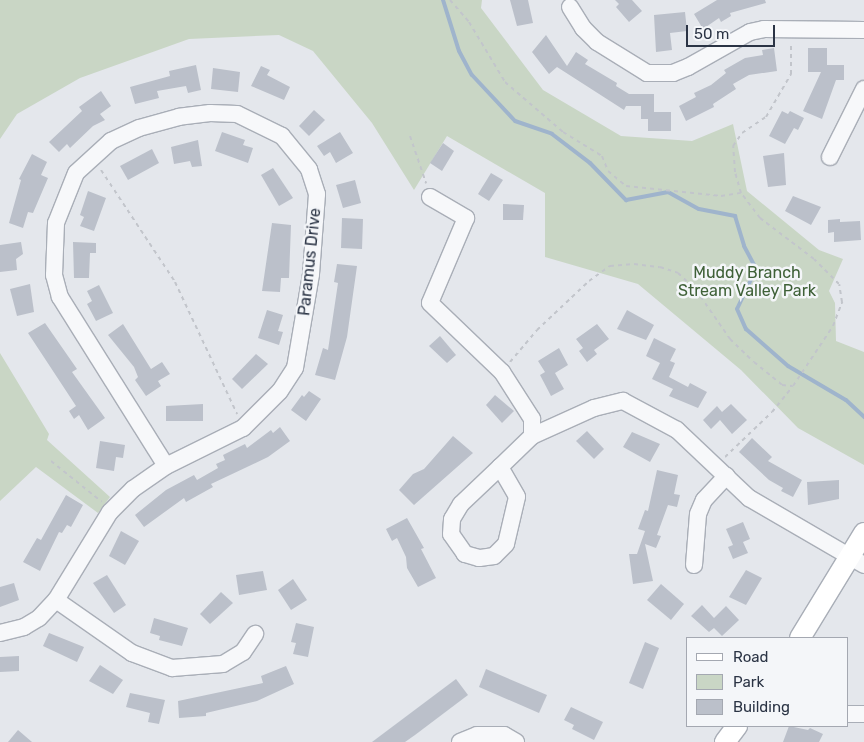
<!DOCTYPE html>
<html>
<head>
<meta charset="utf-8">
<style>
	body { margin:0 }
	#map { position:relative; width:864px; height:742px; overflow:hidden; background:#e4e7ec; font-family:Rubik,sans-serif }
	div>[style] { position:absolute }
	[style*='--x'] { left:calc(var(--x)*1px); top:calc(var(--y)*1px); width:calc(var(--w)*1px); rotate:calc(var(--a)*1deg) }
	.green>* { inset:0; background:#c9d6c5 }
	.stream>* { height:4px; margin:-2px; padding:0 2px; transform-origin:2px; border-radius:2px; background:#9fb4cc }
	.building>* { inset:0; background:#bbc0ca }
	.path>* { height:2px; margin-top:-1px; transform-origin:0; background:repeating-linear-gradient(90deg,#c2c5cb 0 4px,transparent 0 8px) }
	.roads { filter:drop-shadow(1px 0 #a9aeb7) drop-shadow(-1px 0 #a9aeb7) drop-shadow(0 1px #a9aeb7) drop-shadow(0 -1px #a9aeb7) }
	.minor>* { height:16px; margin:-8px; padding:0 8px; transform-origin:8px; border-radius:8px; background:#f7f8fa }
	.major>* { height:20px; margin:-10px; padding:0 10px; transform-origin:10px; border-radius:10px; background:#fff }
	span { translate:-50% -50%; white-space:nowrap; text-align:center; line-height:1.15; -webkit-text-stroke:5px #f4f6f9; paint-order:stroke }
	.street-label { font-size:16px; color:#2b3445 }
	.park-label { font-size:16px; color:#3f6138 }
	.legend { position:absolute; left:686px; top:637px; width:162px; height:90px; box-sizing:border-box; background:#f4f6f9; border:1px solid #a4a8b1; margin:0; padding:6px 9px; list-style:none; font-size:15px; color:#2b3445 }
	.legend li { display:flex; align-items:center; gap:10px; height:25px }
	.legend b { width:25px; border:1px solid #a4a8b1 }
	.scale { position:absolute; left:686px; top:25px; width:89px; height:22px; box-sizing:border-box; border:2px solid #2b3445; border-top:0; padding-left:6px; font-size:15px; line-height:18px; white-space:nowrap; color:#2b3445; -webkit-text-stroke:4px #f4f6f9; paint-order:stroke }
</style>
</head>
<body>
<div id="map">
	<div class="green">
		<i style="clip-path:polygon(0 0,482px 0,481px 8px,543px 90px,621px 136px,692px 141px,733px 124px,747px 191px,819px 250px,843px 259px,829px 291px,835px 303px,836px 341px,864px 352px,864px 465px,798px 428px,741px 370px,638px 284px,545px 257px,545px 193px,447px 136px,414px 190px,372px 123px,313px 51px,279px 35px,189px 39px,80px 78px,17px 114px,0 139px)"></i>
		<i style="clip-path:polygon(0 353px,49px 434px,47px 440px,110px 497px,98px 513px,36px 467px,0 501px)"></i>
	</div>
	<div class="stream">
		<i style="--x:443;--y:0;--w:53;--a:72.6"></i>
		<i style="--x:459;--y:51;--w:27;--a:62"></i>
		<i style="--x:472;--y:75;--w:63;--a:46.9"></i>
		<i style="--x:515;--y:121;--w:39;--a:19"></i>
		<i style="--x:552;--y:134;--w:48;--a:37.3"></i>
		<i style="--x:590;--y:163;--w:52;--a:45.8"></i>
		<i style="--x:626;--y:200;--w:43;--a:-10.8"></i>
		<i style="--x:668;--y:192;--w:35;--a:29"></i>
		<i style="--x:699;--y:209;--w:37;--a:11"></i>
		<i style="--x:735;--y:216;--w:31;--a:73"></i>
		<i style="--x:744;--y:246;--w:26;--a:62"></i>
		<i style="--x:756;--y:269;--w:44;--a:115.4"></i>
		<i style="--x:737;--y:309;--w:22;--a:66"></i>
		<i style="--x:746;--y:329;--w:56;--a:41.4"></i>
		<i style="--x:788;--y:366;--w:67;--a:30.4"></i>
		<i style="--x:846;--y:400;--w:25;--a:43"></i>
	</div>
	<div class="building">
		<i style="clip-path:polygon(510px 0,528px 0,533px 23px,517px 26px)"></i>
		<i style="clip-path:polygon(615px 0,632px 0,642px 11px,629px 22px,616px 7px,619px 4px)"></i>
		<i style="clip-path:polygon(717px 0,765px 0,766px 3px,730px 13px,731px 16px,721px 22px,719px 18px,703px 29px,694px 14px)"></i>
		<i style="clip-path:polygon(685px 12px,687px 31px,670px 33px,672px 50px,656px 52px,654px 15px)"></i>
		<i style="clip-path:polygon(546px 35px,567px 66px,576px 52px,588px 60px,585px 64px,617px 83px,616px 86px,629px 94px,654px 94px,654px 112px,671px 112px,671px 131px,648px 131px,648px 119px,641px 119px,641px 106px,626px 106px,624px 110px,557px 67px,549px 74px,532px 52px)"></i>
		<i style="clip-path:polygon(774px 48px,777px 71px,749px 75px,733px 84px,736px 89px,713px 104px,714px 107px,686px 121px,679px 106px,696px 97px,694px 93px,711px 85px,726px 73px,724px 70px,745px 58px,763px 55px,762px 50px)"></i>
		<i style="clip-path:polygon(808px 48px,827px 48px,827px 65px,844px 65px,844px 80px,836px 80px,822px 119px,803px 111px,821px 72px,808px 72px)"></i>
		<i style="clip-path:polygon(196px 65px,201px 90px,188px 93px,186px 86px,157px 91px,159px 98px,135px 104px,130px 87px,170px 76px,169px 71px)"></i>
		<i style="clip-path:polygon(261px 66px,270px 70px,267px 75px,290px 87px,284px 100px,251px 86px)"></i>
		<i style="clip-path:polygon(213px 68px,240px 72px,238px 92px,211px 89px)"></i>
		<i style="clip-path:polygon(101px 91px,111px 106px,100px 114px,105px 120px,93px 126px,70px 148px,67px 144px,59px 152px,49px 142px,82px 111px,79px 107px)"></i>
		<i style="clip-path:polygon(314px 110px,325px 120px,309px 136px,299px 126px)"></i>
		<i style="clip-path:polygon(782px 111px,788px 114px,790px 111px,804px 118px,798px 130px,794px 128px,785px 144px,769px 136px)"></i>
		<i style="clip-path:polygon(222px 132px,245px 140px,243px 145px,253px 148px,248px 163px,215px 151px)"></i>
		<i style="clip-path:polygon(340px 132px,353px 153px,336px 163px,330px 152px,324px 156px,317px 146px)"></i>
		<i style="clip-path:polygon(198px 140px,202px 166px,192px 167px,190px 161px,174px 164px,171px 147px)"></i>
		<i style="clip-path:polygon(443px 143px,454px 151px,442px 171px,430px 163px)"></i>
		<i style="clip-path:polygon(152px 149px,159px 163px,128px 180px,120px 166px)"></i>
		<i style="clip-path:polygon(784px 153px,786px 185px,768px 187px,763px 156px)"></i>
		<i style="clip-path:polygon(32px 154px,47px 162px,41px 175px,48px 178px,33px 213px,28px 212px,23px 228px,9px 223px,21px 180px,19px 179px)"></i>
		<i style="clip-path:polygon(273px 168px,293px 198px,279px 206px,261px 175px)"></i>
		<i style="clip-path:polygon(491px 173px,503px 180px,489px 201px,478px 194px)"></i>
		<i style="clip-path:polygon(355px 180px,361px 203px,343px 208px,336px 185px)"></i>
		<i style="clip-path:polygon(88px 191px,106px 198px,94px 231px,80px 226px,84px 217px,80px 215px)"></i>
		<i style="clip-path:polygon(793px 196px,821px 207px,811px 225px,785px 211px)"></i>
		<i style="clip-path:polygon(503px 204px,524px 205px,523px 220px,503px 220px)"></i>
		<i style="clip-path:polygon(342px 218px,363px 219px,362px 249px,341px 248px)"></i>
		<i style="clip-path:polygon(840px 219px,840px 222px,860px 221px,861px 240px,834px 242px,834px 232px,828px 233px,828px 220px)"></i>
		<i style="clip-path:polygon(272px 223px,291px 225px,289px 278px,281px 278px,280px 292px,262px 291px)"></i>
		<i style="clip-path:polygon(21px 242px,23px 254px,16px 259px,17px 270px,0 272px,0 245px)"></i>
		<i style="clip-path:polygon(73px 242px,96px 243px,96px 253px,90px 253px,89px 278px,74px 278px)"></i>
		<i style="clip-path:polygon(337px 264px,357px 266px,347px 337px,335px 380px,315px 375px,323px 348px,328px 350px,338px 283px,334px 282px)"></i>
		<i style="clip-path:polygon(30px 284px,34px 312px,17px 316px,10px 289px)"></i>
		<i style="clip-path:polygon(99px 285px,113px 313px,96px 321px,87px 304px,92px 301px,87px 291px)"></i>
		<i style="clip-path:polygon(267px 310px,283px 315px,278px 331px,283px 332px,279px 345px,258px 338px)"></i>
		<i style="clip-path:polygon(627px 310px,654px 325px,646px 340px,617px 329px)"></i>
		<i style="clip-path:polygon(45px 323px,77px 369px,72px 372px,105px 418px,88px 430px,79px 415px,74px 419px,69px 411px,76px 406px,28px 333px)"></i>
		<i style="clip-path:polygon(123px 324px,151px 369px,162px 362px,170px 374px,158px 381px,161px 386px,146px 396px,135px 380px,138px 377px,134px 367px,108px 335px)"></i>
		<i style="clip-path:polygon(597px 324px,609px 339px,594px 350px,597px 354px,587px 362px,579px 351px,583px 348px,576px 339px)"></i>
		<i style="clip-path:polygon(440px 336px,456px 355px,447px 363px,429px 346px)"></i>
		<i style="clip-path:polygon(654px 338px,676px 349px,670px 361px,675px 363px,669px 377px,688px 387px,690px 383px,707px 392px,698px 408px,669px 396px,673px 389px,652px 379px,660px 363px,646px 356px)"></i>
		<i style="clip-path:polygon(559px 348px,568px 365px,555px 373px,564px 389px,551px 396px,540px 375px,545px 372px,538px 361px)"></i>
		<i style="clip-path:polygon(256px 354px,268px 364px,242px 389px,232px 379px)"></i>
		<i style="clip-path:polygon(309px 391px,321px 399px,306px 421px,291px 410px,302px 395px,304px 397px)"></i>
		<i style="clip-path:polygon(495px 395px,514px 411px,502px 423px,486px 405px)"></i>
		<i style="clip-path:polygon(203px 404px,203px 421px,166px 421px,166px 406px)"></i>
		<i style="clip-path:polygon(731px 404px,747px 420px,732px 434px,720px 420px,711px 429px,703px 420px,717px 406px,722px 412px)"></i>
		<i style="clip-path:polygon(280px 427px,290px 441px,268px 457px,211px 484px,213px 487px,186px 502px,184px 498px,144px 527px,135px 515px,166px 490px,194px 475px,197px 480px,218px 468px,216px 464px,225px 460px,223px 455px,245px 444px,247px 448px,271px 430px,273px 433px)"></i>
		<i style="clip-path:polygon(587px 431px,604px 449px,594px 459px,576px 441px)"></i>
		<i style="clip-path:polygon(632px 432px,660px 444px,650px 462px,623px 447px)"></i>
		<i style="clip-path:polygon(453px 436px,473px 453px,414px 505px,399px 490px,413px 474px,424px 469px)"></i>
		<i style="clip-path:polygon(752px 438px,772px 457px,768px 461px,802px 480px,793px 497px,781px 491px,783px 488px,769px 480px,739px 452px)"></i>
		<i style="clip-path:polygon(100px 441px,125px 445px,123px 458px,116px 457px,114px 471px,96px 468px)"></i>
		<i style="clip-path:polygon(657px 470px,678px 475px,674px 494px,680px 495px,677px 507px,668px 505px,657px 535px,661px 536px,656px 548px,645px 544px,653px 581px,633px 584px,629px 554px,637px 554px,645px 531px,638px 529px,645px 510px,648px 511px)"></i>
		<i style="clip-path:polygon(839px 480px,839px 499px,808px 505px,807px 482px)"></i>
		<i style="clip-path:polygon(66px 495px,83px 505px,71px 527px,67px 525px,62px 533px,59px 532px,40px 571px,23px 562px,37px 538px,41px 540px)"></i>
		<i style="clip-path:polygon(407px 518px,424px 548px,421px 549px,436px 578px,418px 587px,407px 568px,406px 557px,397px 538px,392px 541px,386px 529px)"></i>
		<i style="clip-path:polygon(743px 522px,750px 539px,743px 542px,748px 553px,733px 559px,728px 547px,733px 545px,726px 529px)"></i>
		<i style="clip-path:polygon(121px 531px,139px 541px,125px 565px,109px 556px)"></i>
		<i style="clip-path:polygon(746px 570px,762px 578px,746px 605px,729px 597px)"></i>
		<i style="clip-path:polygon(263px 571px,267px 590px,239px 595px,236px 575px)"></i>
		<i style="clip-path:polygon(107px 575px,126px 605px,114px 613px,93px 583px)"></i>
		<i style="clip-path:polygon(293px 579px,307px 600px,291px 610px,278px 590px)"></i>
		<i style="clip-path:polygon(14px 583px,19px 600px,0 607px,0 587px)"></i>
		<i style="clip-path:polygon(661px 584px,684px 604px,671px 620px,647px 600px)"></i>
		<i style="clip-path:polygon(221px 592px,233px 603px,210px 624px,200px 614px)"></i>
		<i style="clip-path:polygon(702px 605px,714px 618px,726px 606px,739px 620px,722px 636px,714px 628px,709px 632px,691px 616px)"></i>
		<i style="clip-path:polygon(154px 618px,188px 628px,182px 646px,159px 640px,160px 636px,150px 633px)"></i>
		<i style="clip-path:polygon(296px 623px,314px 627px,308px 657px,293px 654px,296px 643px,291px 642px)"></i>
		<i style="clip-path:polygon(49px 633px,84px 647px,77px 662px,43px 646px)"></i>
		<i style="clip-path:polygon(645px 642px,659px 648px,643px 689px,629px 683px)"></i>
		<i style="clip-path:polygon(19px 656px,19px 671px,0 672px,0 657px)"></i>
		<i style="clip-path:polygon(100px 665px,123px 680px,113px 694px,89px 681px)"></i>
		<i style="clip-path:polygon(286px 666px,294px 684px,257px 701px,206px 713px,206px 716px,179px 718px,178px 701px,263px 683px,261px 676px)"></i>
		<i style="clip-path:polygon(486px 669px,547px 695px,539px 713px,479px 687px)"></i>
		<i style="clip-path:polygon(456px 679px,468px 695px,415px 735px,405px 742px,372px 742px)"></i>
		<i style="clip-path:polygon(130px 693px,165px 700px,159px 724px,148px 722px,150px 713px,126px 707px)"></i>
		<i style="clip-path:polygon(571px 707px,603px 722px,594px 740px,572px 729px,574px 725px,564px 720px)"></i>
		<i style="clip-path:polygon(789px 726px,808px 730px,810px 728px,823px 734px,819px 742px,783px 742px)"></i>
		<i style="clip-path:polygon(18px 730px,32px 742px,8px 742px)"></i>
	</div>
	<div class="path">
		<i style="--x:450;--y:0;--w:29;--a:49"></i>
		<i style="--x:469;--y:22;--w:70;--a:59"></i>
		<i style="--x:505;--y:82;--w:77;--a:40.8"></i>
		<i style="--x:563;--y:132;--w:46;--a:31.6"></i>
		<i style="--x:602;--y:156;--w:16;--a:68"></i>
		<i style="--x:608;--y:171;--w:23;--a:40"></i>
		<i style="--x:626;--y:186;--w:96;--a:6"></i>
		<i style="--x:721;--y:196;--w:20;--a:-9"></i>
		<i style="--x:410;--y:136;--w:50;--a:71.2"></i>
		<i style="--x:101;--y:170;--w:134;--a:56.5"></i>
		<i style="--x:175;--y:282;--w:146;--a:64.8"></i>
		<i style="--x:510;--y:362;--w:42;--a:-49.8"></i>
		<i style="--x:537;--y:330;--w:71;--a:-43.3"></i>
		<i style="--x:589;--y:281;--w:26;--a:-36"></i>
		<i style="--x:610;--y:266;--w:24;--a:-5"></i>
		<i style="--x:634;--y:264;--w:26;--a:7"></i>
		<i style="--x:660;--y:267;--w:19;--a:18"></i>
		<i style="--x:678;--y:273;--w:25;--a:43"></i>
		<i style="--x:696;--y:290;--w:60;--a:55.2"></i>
		<i style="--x:730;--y:339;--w:33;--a:44"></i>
		<i style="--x:754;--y:362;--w:36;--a:39"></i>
		<i style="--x:782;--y:385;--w:10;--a:6"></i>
		<i style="--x:725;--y:457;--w:65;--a:-43.8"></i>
		<i style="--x:772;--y:412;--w:33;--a:-51"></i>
		<i style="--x:793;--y:386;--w:72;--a:-56.3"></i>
		<i style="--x:833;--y:326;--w:26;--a:-69"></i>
		<i style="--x:842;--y:302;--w:18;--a:-99"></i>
		<i style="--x:839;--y:284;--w:35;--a:-135"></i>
		<i style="--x:814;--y:259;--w:68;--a:-142.8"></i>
		<i style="--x:760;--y:218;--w:31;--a:-127"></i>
		<i style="--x:741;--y:193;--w:22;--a:-106"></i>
		<i style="--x:735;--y:172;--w:26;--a:-94"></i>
		<i style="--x:733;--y:146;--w:16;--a:-55"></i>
		<i style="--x:742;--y:133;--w:29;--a:-34"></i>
		<i style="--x:766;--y:117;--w:50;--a:-59.8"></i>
		<i style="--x:791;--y:74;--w:31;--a:-90"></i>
		<i style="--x:51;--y:461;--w:65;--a:38.8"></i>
	</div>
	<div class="roads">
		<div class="minor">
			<i style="--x:570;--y:7;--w:25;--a:58"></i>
			<i style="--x:583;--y:28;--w:20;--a:45"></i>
			<i style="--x:597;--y:42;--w:59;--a:31.8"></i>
			<i style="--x:647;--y:73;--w:26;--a:0"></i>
			<i style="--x:673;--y:73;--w:16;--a:-22"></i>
			<i style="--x:688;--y:67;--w:71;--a:-29.4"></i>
			<i style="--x:750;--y:32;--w:14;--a:-12"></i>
			<i style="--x:764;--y:29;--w:100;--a:0.6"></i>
			<i style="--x:830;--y:157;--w:76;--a:-63.4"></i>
			<i style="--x:430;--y:197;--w:42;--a:30.3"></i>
			<i style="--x:466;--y:218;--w:92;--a:113"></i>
			<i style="--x:430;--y:303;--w:100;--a:43.8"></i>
			<i style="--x:502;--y:372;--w:56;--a:57.4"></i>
			<i style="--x:532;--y:419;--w:17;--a:90"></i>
			<i style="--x:500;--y:467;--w:34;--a:60"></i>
			<i style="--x:517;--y:497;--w:48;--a:103.2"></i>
			<i style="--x:506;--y:544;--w:17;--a:135"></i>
			<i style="--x:494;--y:556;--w:15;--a:172"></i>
			<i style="--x:479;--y:558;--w:15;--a:-164"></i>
			<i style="--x:465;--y:554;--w:24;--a:-125"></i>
			<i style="--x:451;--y:534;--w:15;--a:-86"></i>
			<i style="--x:452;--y:519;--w:17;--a:-59"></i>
			<i style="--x:461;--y:504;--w:54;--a:-43.5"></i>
			<i style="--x:500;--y:467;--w:45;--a:-44.1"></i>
			<i style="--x:532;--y:436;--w:68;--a:-24.3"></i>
			<i style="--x:594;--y:408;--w:30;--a:-14"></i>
			<i style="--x:623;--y:401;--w:61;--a:28.2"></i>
			<i style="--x:677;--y:430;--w:99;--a:43.4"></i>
			<i style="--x:749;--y:498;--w:133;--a:30.2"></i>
			<i style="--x:694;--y:565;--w:51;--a:-85.5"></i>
			<i style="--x:698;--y:514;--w:15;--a:-67"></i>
			<i style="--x:704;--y:500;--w:33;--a:-47"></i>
			<i style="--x:56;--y:600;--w:93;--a:34.9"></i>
			<i style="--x:132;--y:653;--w:43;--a:20.6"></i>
			<i style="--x:172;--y:668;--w:51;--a:-4.5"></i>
			<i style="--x:223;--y:664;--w:23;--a:-31"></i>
			<i style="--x:243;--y:652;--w:22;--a:-56"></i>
			<i style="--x:0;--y:633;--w:25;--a:-14"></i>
			<i style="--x:24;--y:627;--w:17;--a:-31"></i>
			<i style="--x:39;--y:618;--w:25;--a:-47"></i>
			<i style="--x:56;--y:600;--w:103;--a:-58.5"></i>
			<i style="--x:110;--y:512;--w:33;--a:-45"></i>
			<i style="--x:133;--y:489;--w:40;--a:-34.9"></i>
			<i style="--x:166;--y:466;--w:86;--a:-26.3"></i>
			<i style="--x:243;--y:428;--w:52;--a:-45"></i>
			<i style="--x:280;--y:391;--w:27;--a:-57"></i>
			<i style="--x:295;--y:368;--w:95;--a:-80.3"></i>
			<i style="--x:311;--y:274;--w:80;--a:-85.7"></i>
			<i style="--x:317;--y:194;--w:26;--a:-108"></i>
			<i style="--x:309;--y:169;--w:43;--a:-129.3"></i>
			<i style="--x:282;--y:136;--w:50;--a:-153.9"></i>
			<i style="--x:237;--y:114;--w:27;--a:-178"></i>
			<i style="--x:210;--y:113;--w:31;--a:173"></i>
			<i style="--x:179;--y:117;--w:41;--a:164.6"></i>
			<i style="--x:139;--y:128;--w:31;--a:155"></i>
			<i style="--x:111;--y:141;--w:47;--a:137.6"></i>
			<i style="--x:76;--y:173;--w:54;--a:111.8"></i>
			<i style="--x:56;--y:223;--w:52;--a:92.2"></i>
			<i style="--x:54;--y:275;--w:23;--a:75"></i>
			<i style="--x:60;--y:297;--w:199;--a:57.9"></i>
			<i style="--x:848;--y:714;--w:16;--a:0"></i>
			<i style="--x:460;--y:742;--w:18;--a:-22"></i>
			<i style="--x:477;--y:735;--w:27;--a:0"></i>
			<i style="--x:504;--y:735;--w:14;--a:30"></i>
		</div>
		<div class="major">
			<i style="--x:800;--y:638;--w:123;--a:-58.6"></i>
			<i style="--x:725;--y:742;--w:20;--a:-53"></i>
		</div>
	</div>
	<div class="street-label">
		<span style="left:310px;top:262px;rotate:-84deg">Paramus Drive</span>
	</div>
	<div class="park-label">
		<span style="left:747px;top:282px">Muddy Branch<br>Stream Valley Park</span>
	</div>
	<ul class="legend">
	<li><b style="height:6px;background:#fff"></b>Road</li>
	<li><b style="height:14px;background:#c9d6c5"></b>Park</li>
	<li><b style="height:14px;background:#bbc0ca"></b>Building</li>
	</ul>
	<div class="scale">50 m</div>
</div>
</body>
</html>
